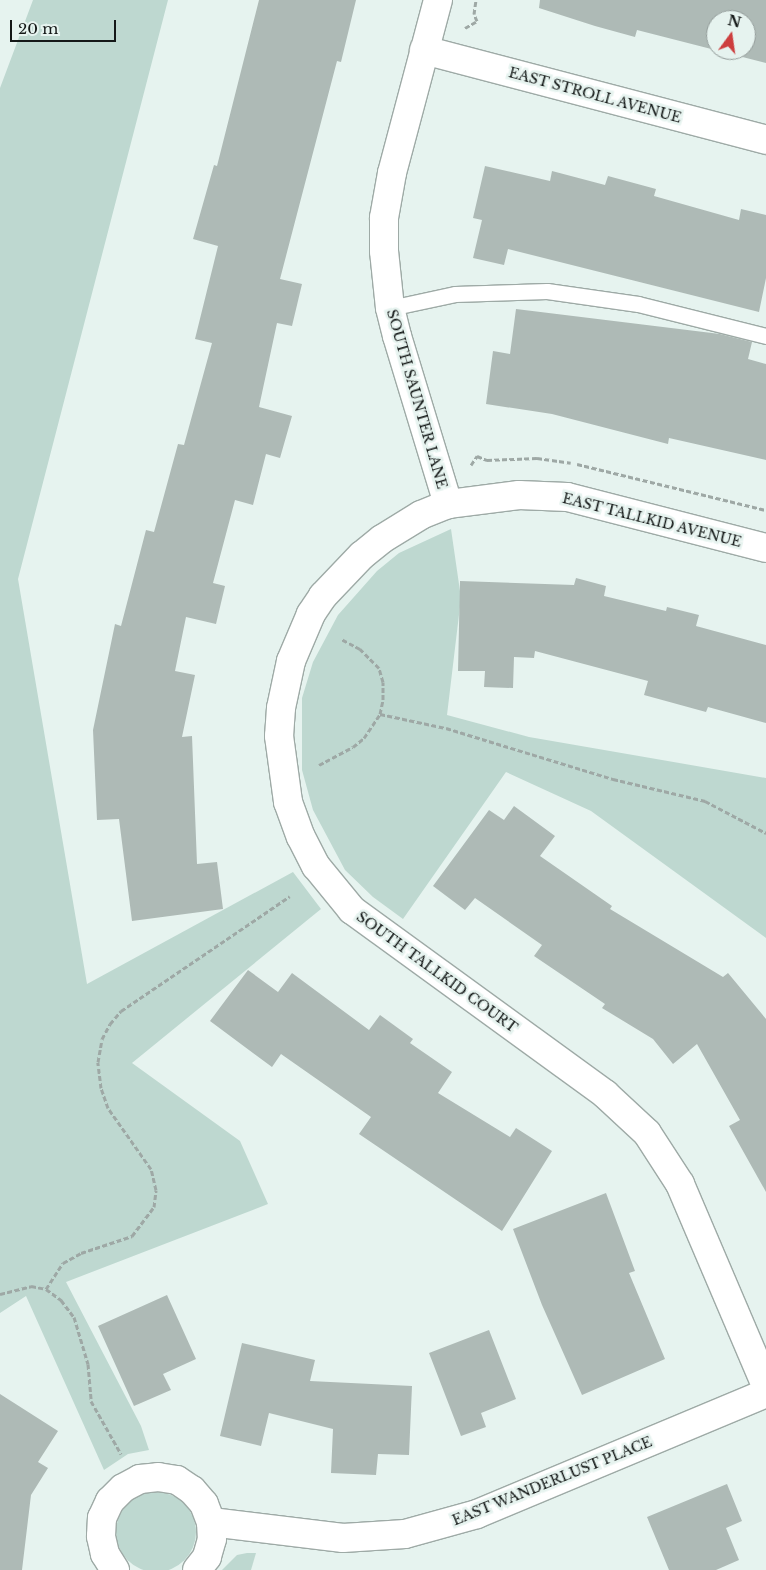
<!DOCTYPE html>
<html>
<head>
<meta charset="utf-8">
<style>
	body { margin:0 }
	#map { position:relative; width:766px; height:1570px; overflow:hidden; background:#e6f3ef; font-family:"Libre Baskerville",serif }
	div>[style] { position:absolute }
	[style*='--x'] { left:calc(var(--x)*1px); top:calc(var(--y)*1px); width:calc(var(--w)*1px); rotate:calc(var(--a)*1deg) }
	.green>* { inset:0; background:#bed8d0 }
	.round { border-radius:50% }
	.building>* { inset:0; background:#aebab6 }
	.path>* { height:3px; margin-top:-1.5px; transform-origin:0; background:repeating-linear-gradient(90deg,#9ea8a5 0 5px,transparent 0 7.5px) }
	.roads { filter:drop-shadow(1px 0 #9eaaa6) drop-shadow(-1px 0 #9eaaa6) drop-shadow(0 1px #9eaaa6) drop-shadow(0 -1px #9eaaa6) }
	.service>* { height:15px; margin:-7.5px; padding:0 7.5px; transform-origin:7.5px; border-radius:7.5px; background:#fff }
	.minor>* { height:28px; margin:-14px; padding:0 14px; transform-origin:14px; border-radius:14px; background:#fff }
	span { translate:-50% -50%; white-space:nowrap; text-align:center; line-height:1.15; -webkit-text-stroke:5px #e6f3ef; paint-order:stroke }
	.street-label { font-size:14px; color:#141817 }
	.north { position:absolute; left:706px; top:10px; width:50px; height:50px; box-sizing:border-box; background:#e6f3ef; border:1px solid #929b99; border-radius:50%; rotate:14deg; font-size:14px; font-weight:700; line-height:20px; text-align:center; color:#141817 }
	.north::after { content:''; display:block; margin:auto; width:18px; height:22px; background:#cd3e3e; clip-path:polygon(50% 0,100% 100%,50% 72%,0 100%) }
	.scale { position:absolute; left:10px; top:20px; width:106px; height:22px; box-sizing:border-box; border:2px solid #141817; border-top:0; padding-left:6px; font-size:15px; line-height:18px; white-space:nowrap; color:#141817; -webkit-text-stroke:4px #e6f3ef; paint-order:stroke }
</style>
</head>
<body>
<div id="map">
	<div class="green">
		<i style="clip-path:polygon(33px 0,168px 0,18px 579px,87px 984px,293px 872px,321px 909px,132px 1063px,240px 1141px,268px 1204px,66px 1282px,141px 1426px,149px 1450px,128px 1454px,104px 1470px,26px 1296px,0 1313px,0 88px)"></i>
		<i style="clip-path:polygon(451px 529px,461px 598px,447px 715px,529px 737px,766px 778px,766px 938px,591px 811px,506px 772px,403px 919px,373px 897px,345px 870px,313px 810px,302px 770px,302px 698px,313px 662px,338px 615px,377px 571px,399px 553px)"></i>
		<i class="round" style="left:116px;top:1492px;width:80px;height:80px"></i>
		<i style="clip-path:polygon(247px 1553px,256px 1553px,251px 1570px,222px 1570px,237px 1555px)"></i>
	</div>
	<div class="building">
		<i style="clip-path:polygon(259px 0,356px 0,341px 62px,337px 61px,280px 279px,302px 284px,292px 326px,277px 323px,259px 407px,292px 416px,280px 458px,266px 454px,253px 505px,235px 500px,213px 583px,225px 586px,216px 624px,186px 617px,175px 671px,195px 675px,182px 737px,192px 736px,197px 864px,217px 862px,223px 909px,132px 921px,119px 819px,97px 820px,93px 730px,115px 624px,121px 626px,146px 530px,154px 532px,178px 444px,184px 445px,212px 343px,195px 339px,218px 246px,193px 239px,214px 165px,217px 166px)"></i>
		<i style="clip-path:polygon(evenodd,540px 0,766px 0,766px 63px,637px 30px,635px 37px,595px 26px,539px 8px,540px 0,716px 20px,746px 20px,746px 50px,716px 50px,716px 20px)"></i>
		<i style="clip-path:polygon(485px 166px,550px 181px,552px 171px,605px 185px,608px 176px,656px 189px,654px 196px,739px 220px,741px 209px,766px 215px,766px 278px,759px 312px,508px 249px,504px 265px,473px 258px,482px 220px,473px 218px)"></i>
		<i style="clip-path:polygon(516px 309px,720px 334px,752px 342px,748px 359px,766px 364px,766px 460px,669px 438px,668px 444px,552px 414px,486px 404px,493px 351px,510px 354px)"></i>
		<i style="clip-path:polygon(576px 578px,606px 586px,604px 596px,666px 611px,667px 607px,699px 615px,696px 626px,766px 645px,766px 723px,708px 707px,706px 712px,644px 695px,648px 681px,535px 651px,534px 658px,514px 657px,513px 688px,484px 687px,485px 671px,458px 671px,460px 581px,574px 585px)"></i>
		<i style="clip-path:polygon(514px 806px,555px 836px,540px 856px,612px 906px,610px 909px,723px 977px,728px 973px,766px 1019px,766px 1192px,729px 1126px,740px 1120px,697px 1044px,673px 1064px,653px 1039px,602px 1008px,605px 1004px,534px 956px,542px 945px,475px 898px,465px 910px,433px 886px,489px 810px,504px 820px)"></i>
		<i style="clip-path:polygon(248px 970px,278px 992px,292px 973px,369px 1030px,380px 1015px,413px 1039px,410px 1043px,452px 1072px,438px 1093px,510px 1137px,516px 1128px,552px 1151px,502px 1231px,359px 1134px,371px 1117px,281px 1054px,272px 1067px,210px 1021px)"></i>
		<i style="clip-path:polygon(606px 1193px,635px 1271px,629px 1273px,665px 1359px,582px 1395px,542px 1305px,513px 1229px)"></i>
		<i style="clip-path:polygon(167px 1295px,196px 1359px,163px 1374px,171px 1390px,134px 1406px,98px 1326px)"></i>
		<i style="clip-path:polygon(489px 1330px,516px 1399px,481px 1413px,486px 1427px,461px 1436px,429px 1353px)"></i>
		<i style="clip-path:polygon(242px 1343px,315px 1360px,310px 1381px,412px 1386px,409px 1455px,378px 1454px,376px 1475px,331px 1473px,333px 1429px,269px 1413px,261px 1446px,220px 1436px)"></i>
		<i style="clip-path:polygon(0 1394px,58px 1431px,38px 1462px,48px 1468px,31px 1495px,22px 1570px,0 1570px)"></i>
		<i style="clip-path:polygon(727px 1484px,742px 1521px,726px 1528px,739px 1560px,716px 1570px,669px 1570px,647px 1517px)"></i>
	</div>
	<div class="path">
		<i style="--x:465;--y:28;--w:14;--a:-30"></i>
		<i style="--x:477;--y:21;--w:8;--a:-113"></i>
		<i style="--x:474;--y:14;--w:14;--a:-82"></i>
		<i style="--x:577;--y:464;--w:195;--a:13.7"></i>
		<i style="--x:471;--y:465;--w:11;--a:-56"></i>
		<i style="--x:477;--y:456;--w:11;--a:22"></i>
		<i style="--x:487;--y:460;--w:50;--a:-2.3"></i>
		<i style="--x:537;--y:458;--w:34;--a:8"></i>
		<i style="--x:380;--y:714;--w:67;--a:12"></i>
		<i style="--x:446;--y:728;--w:175;--a:17"></i>
		<i style="--x:613;--y:779;--w:95;--a:13.4"></i>
		<i style="--x:705;--y:801;--w:69;--a:27.7"></i>
		<i style="--x:319;--y:765;--w:38;--a:-28"></i>
		<i style="--x:353;--y:747;--w:14;--a:-39"></i>
		<i style="--x:364;--y:738;--w:29;--a:-56"></i>
		<i style="--x:380;--y:714;--w:14;--a:-78"></i>
		<i style="--x:383;--y:700;--w:18;--a:-90"></i>
		<i style="--x:383;--y:682;--w:15;--a:-106"></i>
		<i style="--x:379;--y:668;--w:27;--a:-135"></i>
		<i style="--x:360;--y:649;--w:21;--a:-152"></i>
		<i style="--x:46;--y:1289;--w:31;--a:-57"></i>
		<i style="--x:63;--y:1263;--w:21;--a:-29"></i>
		<i style="--x:81;--y:1253;--w:54;--a:-18.4"></i>
		<i style="--x:132;--y:1236;--w:36;--a:-53"></i>
		<i style="--x:154;--y:1207;--w:17;--a:-83"></i>
		<i style="--x:156;--y:1190;--w:22;--a:-103"></i>
		<i style="--x:151;--y:1169;--w:75;--a:-125.2"></i>
		<i style="--x:108;--y:1108;--w:21;--a:-109"></i>
		<i style="--x:101;--y:1088;--w:26;--a:-97"></i>
		<i style="--x:98;--y:1062;--w:23;--a:-80"></i>
		<i style="--x:102;--y:1039;--w:17;--a:-62"></i>
		<i style="--x:110;--y:1024;--w:17;--a:-50"></i>
		<i style="--x:121;--y:1011;--w:204;--a:-34.2"></i>
		<i style="--x:0;--y:1294;--w:32;--a:-14"></i>
		<i style="--x:31;--y:1286;--w:15;--a:11"></i>
		<i style="--x:46;--y:1289;--w:19;--a:36"></i>
		<i style="--x:61;--y:1300;--w:21;--a:53"></i>
		<i style="--x:74;--y:1317;--w:49;--a:73.4"></i>
		<i style="--x:88;--y:1364;--w:37;--a:85"></i>
		<i style="--x:91;--y:1401;--w:61;--a:60.5"></i>
	</div>
	<div class="roads">
		<div class="service">
			<i style="--x:390;--y:308;--w:66;--a:-12.2"></i>
			<i style="--x:455;--y:294;--w:92;--a:-1.9"></i>
			<i style="--x:547;--y:291;--w:92;--a:8.1"></i>
			<i style="--x:638;--y:304;--w:132;--a:14"></i>
		</div>
		<div class="minor">
			<i style="--x:438;--y:0;--w:179;--a:104.9"></i>
			<i style="--x:392;--y:173;--w:46;--a:100.1"></i>
			<i style="--x:384;--y:218;--w:33;--a:90"></i>
			<i style="--x:384;--y:251;--w:57;--a:84"></i>
			<i style="--x:390;--y:308;--w:29;--a:76"></i>
			<i style="--x:397;--y:336;--w:176;--a:73.1"></i>
			<i style="--x:424;--y:50;--w:354;--a:14.7"></i>
			<i style="--x:766;--y:548;--w:205;--a:-165.6"></i>
			<i style="--x:567;--y:497;--w:48;--a:-177.6"></i>
			<i style="--x:519;--y:495;--w:72;--a:172.8"></i>
			<i style="--x:448;--y:504;--w:29;--a:158"></i>
			<i style="--x:421;--y:515;--w:46;--a:148.4"></i>
			<i style="--x:382;--y:539;--w:26;--a:141"></i>
			<i style="--x:362;--y:555;--w:57;--a:133.6"></i>
			<i style="--x:323;--y:596;--w:22;--a:124"></i>
			<i style="--x:311;--y:614;--w:51;--a:113.1"></i>
			<i style="--x:291;--y:661;--w:48;--a:102"></i>
			<i style="--x:281;--y:708;--w:28;--a:94"></i>
			<i style="--x:279;--y:736;--w:67;--a:82.2"></i>
			<i style="--x:288;--y:802;--w:37;--a:70"></i>
			<i style="--x:301;--y:837;--w:33;--a:63"></i>
			<i style="--x:316;--y:866;--w:57;--a:50.7"></i>
			<i style="--x:352;--y:910;--w:313;--a:36"></i>
			<i style="--x:605;--y:1094;--w:57;--a:42.9"></i>
			<i style="--x:647;--y:1133;--w:61;--a:57.1"></i>
			<i style="--x:680;--y:1184;--w:220;--a:66.9"></i>
			<i style="--x:211;--y:1522;--w:133;--a:6.9"></i>
			<i style="--x:343;--y:1538;--w:62;--a:-3.7"></i>
			<i style="--x:405;--y:1534;--w:75;--a:-15.5"></i>
			<i style="--x:477;--y:1514;--w:313;--a:-22.7"></i>
			<i style="--x:115;--y:1570;--w:19;--a:-122"></i>
			<i style="--x:105;--y:1554;--w:18;--a:-103"></i>
			<i style="--x:101;--y:1536;--w:18;--a:-87"></i>
			<i style="--x:102;--y:1518;--w:19;--a:-65"></i>
			<i style="--x:110;--y:1501;--w:18;--a:-45"></i>
			<i style="--x:123;--y:1488;--w:19;--a:-28"></i>
			<i style="--x:140;--y:1479;--w:18;--a:-6"></i>
			<i style="--x:158;--y:1477;--w:19;--a:9"></i>
			<i style="--x:177;--y:1480;--w:18;--a:34"></i>
			<i style="--x:192;--y:1490;--w:18;--a:49"></i>
			<i style="--x:204;--y:1504;--w:19;--a:69"></i>
			<i style="--x:211;--y:1522;--w:17;--a:87"></i>
			<i style="--x:212;--y:1539;--w:19;--a:106"></i>
			<i style="--x:207;--y:1557;--w:16;--a:128"></i>
		</div>
	</div>
	<div class="street-label">
		<span style="left:595px;top:95px;rotate:15deg">EAST STROLL AVENUE</span>
		<span style="left:417px;top:399px;rotate:74deg">SOUTH SAUNTER LANE</span>
		<span style="left:652px;top:520px;rotate:14deg">EAST TALLKID AVENUE</span>
		<span style="left:437px;top:972px;rotate:36deg">SOUTH TALLKID COURT</span>
		<span style="left:552px;top:1481px;rotate:-22deg">EAST WANDERLUST PLACE</span>
	</div>
	<div class="north">N</div>
	<div class="scale">20 m</div>
</div>
</body>
</html>
